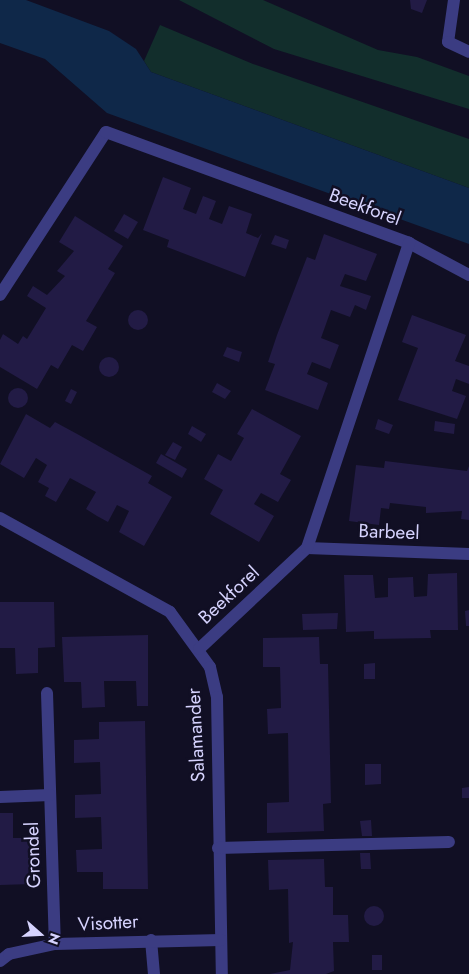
<!DOCTYPE html>
<html>
<head>
<meta charset="utf-8">
<style>
	body { margin:0 }
	#map { position:relative; width:469px; height:974px; overflow:hidden; background:#110f24; font-family:Jost,sans-serif }
	div>[style] { position:absolute }
	[style*='--x'] { left:calc(var(--x)*1px); top:calc(var(--y)*1px); width:calc(var(--w)*1px); rotate:calc(var(--a)*1deg) }
	.green>* { inset:0; background:#122e2c }
	.water>* { inset:0; background:#0f2849 }
	.building>* { inset:0; background:#221b45 }
	.round { border-radius:50% }
	.minor>* { height:12px; margin:-6px; padding:0 6px; transform-origin:6px; border-radius:6px; background:#3b3c82 }
	span { translate:-50% -50%; white-space:nowrap; text-align:center; line-height:1.15; -webkit-text-stroke:5px #110f24; paint-order:stroke }
	.street-label { font-size:19px; color:#d6d3fe }
	.north { position:absolute; left:15px; top:909px; width:50px; height:50px; -webkit-text-stroke:4px #110f24; paint-order:stroke; rotate:109deg; font-size:14px; font-weight:700; line-height:20px; text-align:center; color:#d6d3fe }
	.north::after { content:''; display:block; margin:auto; width:18px; height:22px; background:#d6d3fe; clip-path:polygon(50% 0,100% 100%,50% 72%,0 100%) }
</style>
</head>
<body>
<div id="map">
	<div class="green">
		<i style="clip-path:polygon(179px 0,263px 0,378px 50px,417px 57px,469px 76px,469px 109px,274px 49px)"></i>
		<i style="clip-path:polygon(160px 25px,253px 64px,469px 139px,469px 188px,151px 72px,144px 61px)"></i>
	</div>
	<div class="water">
		<i style="clip-path:polygon(0 0,26px 0,109px 31px,136px 49px,151px 72px,469px 188px,469px 244px,107px 113px,45px 59px,0 43px)"></i>
	</div>
	<div class="building">
		<i style="clip-path:polygon(410px 0,427px 0,422px 13px,411px 9px)"></i>
		<i style="clip-path:polygon(163px 177px,191px 188px,183px 209px,196px 214px,203px 196px,216px 201px,209px 219px,222px 224px,229px 206px,252px 214px,246px 233px,258px 238px,262px 233px,245px 277px,167px 247px,169px 240px,143px 230px)"></i>
		<i style="clip-path:polygon(124px 214px,138px 222px,128px 239px,114px 231px)"></i>
		<i style="clip-path:polygon(75px 216px,123px 246px,108px 269px,115px 273px,86px 321px,97px 327px,83px 351px,72px 345px,58px 369px,51px 365px,37px 389px,0 367px,0 340px,3px 334px,18px 344px,23px 336px,27px 339px,46px 308px,27px 296px,33px 286px,47px 295px,65px 276px,57px 271px,74px 251px,59px 242px)"></i>
		<i style="clip-path:polygon(324px 234px,377px 254px,366px 281px,345px 274px,340px 286px,371px 296px,366px 310px,355px 305px,350px 317px,331px 310px,321px 338px,339px 345px,330px 369px,312px 362px,307px 374px,328px 383px,318px 410px,265px 390px,275px 364px,268px 362px,277px 335px,307px 257px,315px 260px)"></i>
		<i style="clip-path:polygon(275px 235px,289px 240px,286px 249px,271px 244px)"></i>
		<i class="round" style="left:128px;top:310px;width:20px;height:20px"></i>
		<i style="clip-path:polygon(412px 315px,466px 335px,455px 361px,469px 366px,469px 384px,456px 379px,452px 391px,466px 396px,457px 419px,398px 400px,418px 348px,402px 342px)"></i>
		<i style="clip-path:polygon(227px 347px,242px 352px,239px 362px,223px 356px)"></i>
		<i class="round" style="left:99px;top:357px;width:20px;height:20px"></i>
		<i style="clip-path:polygon(217px 383px,231px 391px,225px 399px,212px 392px)"></i>
		<i class="round" style="left:8px;top:388px;width:20px;height:20px"></i>
		<i style="clip-path:polygon(71px 389px,77px 392px,71px 404px,65px 401px)"></i>
		<i style="clip-path:polygon(252px 409px,301px 436px,280px 474px,291px 480px,278px 502px,261px 493px,254px 504px,274px 516px,259px 542px,210px 514px,223px 490px,204px 479px,218px 454px,231px 461px,244px 438px,237px 434px)"></i>
		<i style="clip-path:polygon(26px 414px,50px 428px,55px 422px,79px 435px,152px 476px,148px 483px,172px 497px,144px 546px,119px 532px,129px 511px,117px 505px,108px 522px,97px 516px,86px 509px,96px 492px,70px 478px,56px 502px,45px 496px,49px 488px,38px 482px,47px 465px,36px 458px,24px 478px,0 464px)"></i>
		<i style="clip-path:polygon(378px 419px,393px 425px,389px 434px,375px 429px)"></i>
		<i style="clip-path:polygon(435px 421px,455px 424px,454px 434px,434px 431px)"></i>
		<i style="clip-path:polygon(192px 426px,206px 434px,201px 442px,188px 434px)"></i>
		<i style="clip-path:polygon(173px 442px,182px 447px,175px 460px,165px 455px)"></i>
		<i style="clip-path:polygon(161px 454px,187px 469px,182px 478px,156px 463px)"></i>
		<i style="clip-path:polygon(385px 461px,467px 471px,469px 466px,469px 520px,461px 519px,462px 511px,426px 513px,426px 507px,390px 503px,389px 509px,381px 508px,379px 525px,349px 521px,356px 465px,384px 468px)"></i>
		<i style="clip-path:polygon(457px 573px,458px 630px,430px 630px,431px 638px,374px 639px,374px 631px,346px 632px,344px 575px,373px 575px,375px 598px,388px 597px,388px 578px,413px 577px,414px 597px,427px 596px,428px 574px)"></i>
		<i style="clip-path:polygon(0 602px,54px 602px,55px 647px,38px 648px,38px 673px,16px 674px,15px 648px,0 648px)"></i>
		<i style="clip-path:polygon(469px 610px,469px 626px,466px 626px,465px 611px)"></i>
		<i style="clip-path:polygon(338px 613px,337px 629px,303px 630px,302px 614px)"></i>
		<i style="clip-path:polygon(148px 635px,148px 706px,137px 706px,136px 681px,104px 681px,105px 707px,82px 708px,81px 682px,64px 682px,62px 637px)"></i>
		<i style="clip-path:polygon(319px 637px,320px 664px,328px 664px,331px 803px,323px 804px,324px 831px,267px 833px,267px 803px,289px 802px,288px 733px,268px 734px,267px 709px,281px 708px,280px 667px,263px 667px,263px 638px)"></i>
		<i style="clip-path:polygon(375px 663px,375px 679px,364px 679px,364px 664px)"></i>
		<i style="clip-path:polygon(145px 721px,148px 889px,103px 889px,103px 872px,77px 872px,76px 850px,102px 849px,101px 817px,75px 818px,75px 795px,101px 794px,100px 762px,74px 763px,74px 740px,99px 739px,99px 722px)"></i>
		<i style="clip-path:polygon(365px 764px,381px 764px,381px 784px,365px 785px)"></i>
		<i style="clip-path:polygon(469px 787px,469px 798px,462px 798px,462px 788px)"></i>
		<i style="clip-path:polygon(0 813px,13px 813px,13px 838px,31px 838px,32px 884px,0 885px)"></i>
		<i style="clip-path:polygon(371px 820px,372px 836px,362px 836px,360px 821px)"></i>
		<i style="clip-path:polygon(360px 853px,370px 853px,371px 869px,361px 869px)"></i>
		<i style="clip-path:polygon(324px 859px,325px 887px,333px 887px,333px 915px,348px 915px,349px 942px,333px 942px,334px 971px,326px 974px,270px 974px,290px 970px,293px 942px,289px 943px,288px 889px,269px 890px,268px 860px)"></i>
		<i class="round" style="left:364px;top:906px;width:20px;height:20px"></i>
		<i style="clip-path:polygon(372px 955px,382px 955px,382px 970px,372px 970px)"></i>
	</div>
	<div class="minor">
		<i style="--x:454;--y:0;--w:42;--a:98.1"></i>
		<i style="--x:448;--y:42;--w:23;--a:25"></i>
		<i style="--x:0;--y:295;--w:194;--a:-57"></i>
		<i style="--x:106;--y:132;--w:323;--a:20.1"></i>
		<i style="--x:409;--y:243;--w:68;--a:28.1"></i>
		<i style="--x:0;--y:518;--w:194;--a:28.9"></i>
		<i style="--x:170;--y:612;--w:68;--a:54"></i>
		<i style="--x:210;--y:667;--w:31;--a:77"></i>
		<i style="--x:217;--y:697;--w:277;--a:89"></i>
		<i style="--x:307;--y:548;--w:162;--a:2.1"></i>
		<i style="--x:199;--y:649;--w:148;--a:-43.1"></i>
		<i style="--x:307;--y:548;--w:322;--a:-71.5"></i>
		<i style="--x:47;--y:693;--w:251;--a:88.2"></i>
		<i style="--x:0;--y:797;--w:50;--a:-2.3"></i>
		<i style="--x:218;--y:848;--w:231;--a:-1.5"></i>
		<i style="--x:151;--y:940;--w:34;--a:85"></i>
		<i style="--x:0;--y:961;--w:11;--a:-38"></i>
		<i style="--x:9;--y:954;--w:47;--a:-12.3"></i>
		<i style="--x:55;--y:944;--w:166;--a:-1.4"></i>
	</div>
	<div class="street-label">
		<span style="left:365px;top:207px;rotate:20deg">Beekforel</span>
		<span style="left:389px;top:532px;rotate:2deg">Barbeel</span>
		<span style="left:229px;top:595px;rotate:-43deg">Beekforel</span>
		<span style="left:196px;top:735px;rotate:-93deg">Salamander</span>
		<span style="left:33px;top:855px;rotate:-92deg">Grondel</span>
		<span style="left:108px;top:923px;rotate:-3deg">Visotter</span>
	</div>
	<div class="north">N</div>
</div>
</body>
</html>
